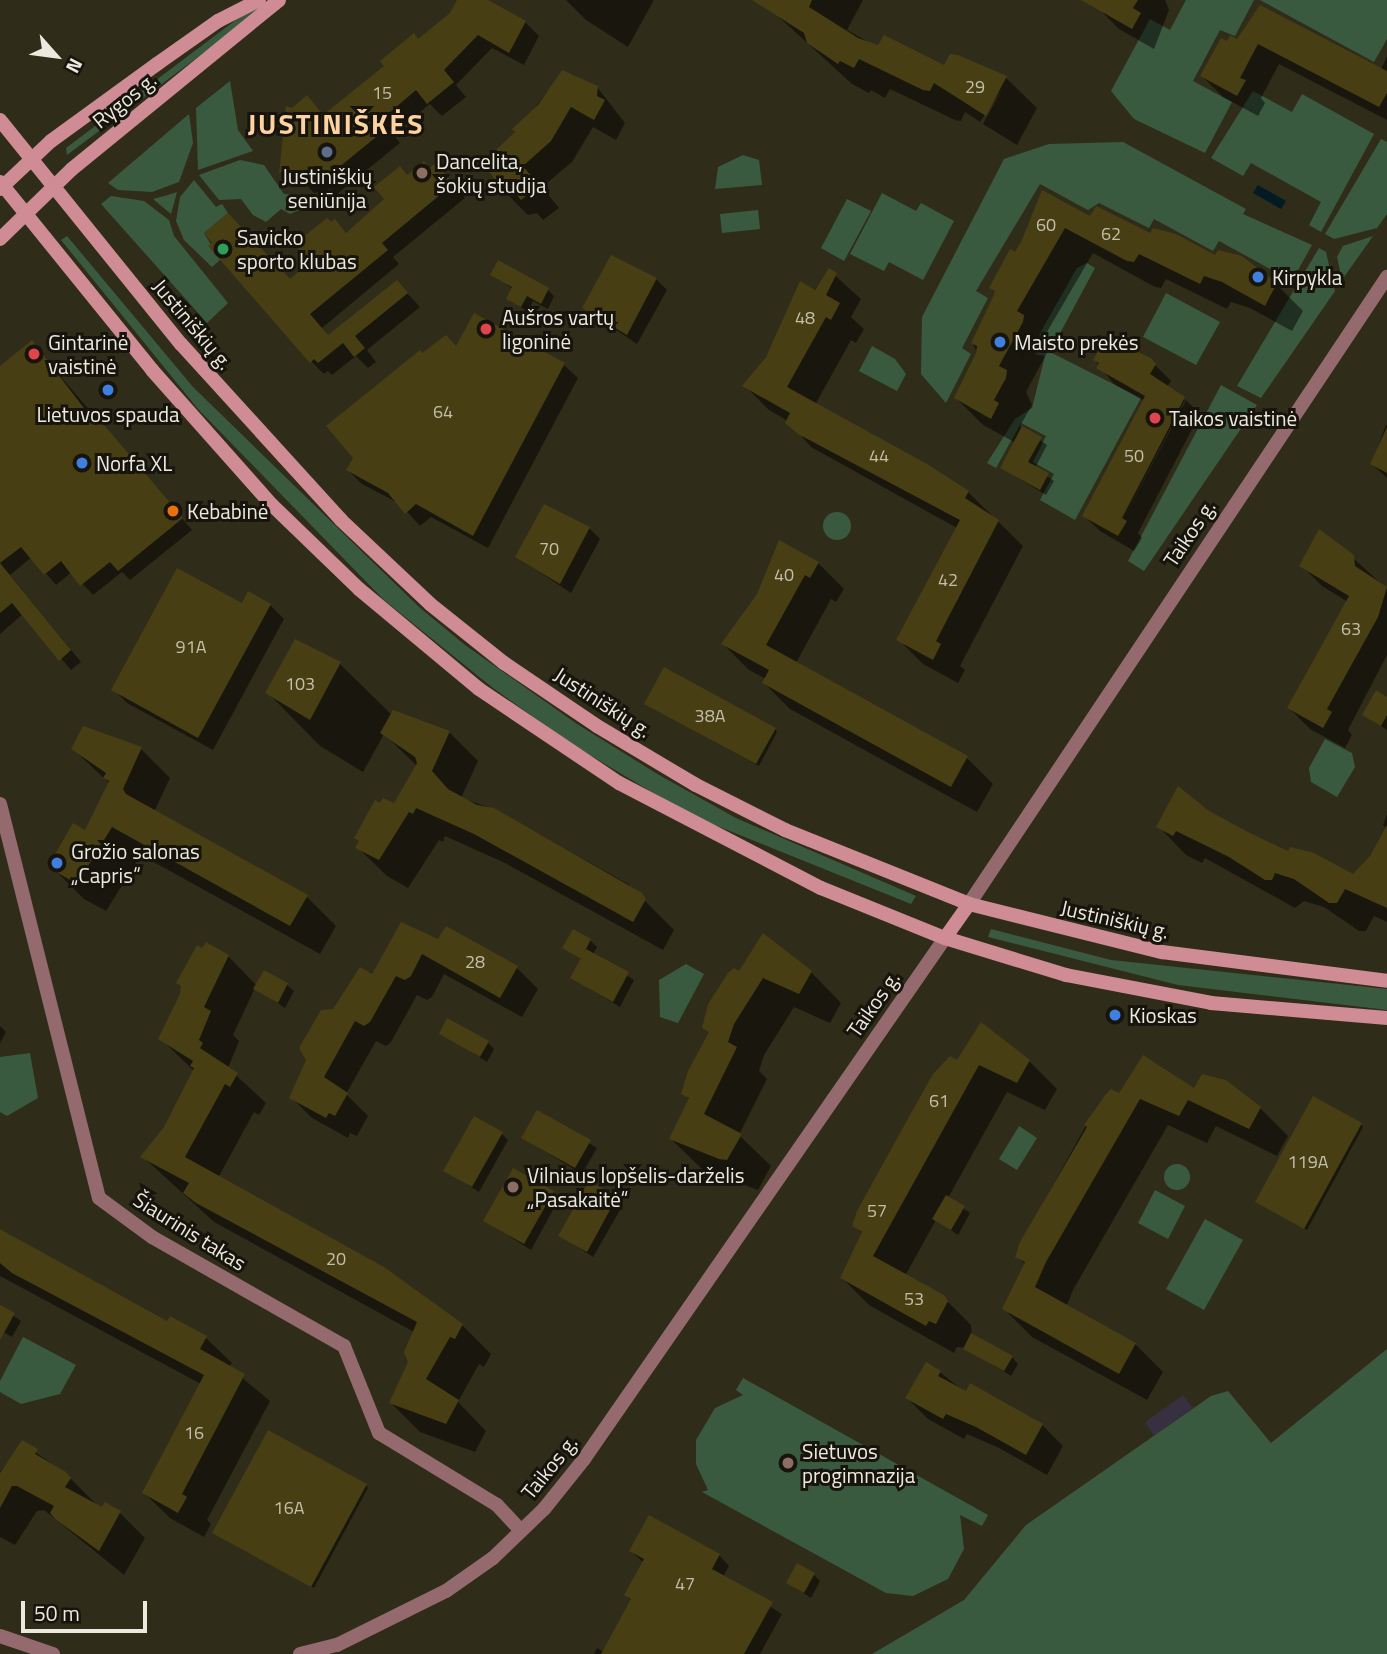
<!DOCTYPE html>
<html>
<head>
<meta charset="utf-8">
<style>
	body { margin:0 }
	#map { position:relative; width:1387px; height:1654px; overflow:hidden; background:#302c1a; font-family:"Titillium Web",sans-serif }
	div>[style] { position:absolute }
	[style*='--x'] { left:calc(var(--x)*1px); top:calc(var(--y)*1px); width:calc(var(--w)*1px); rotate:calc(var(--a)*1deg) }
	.industrial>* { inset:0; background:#363040 }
	.green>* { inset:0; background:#3a5a40 }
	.round { border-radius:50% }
	.water>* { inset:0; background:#031b25 }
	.shadow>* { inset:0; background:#0007 }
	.building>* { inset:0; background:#483e13 }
	.street>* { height:14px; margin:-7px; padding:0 7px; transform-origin:7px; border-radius:7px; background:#946a6f }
	.secondary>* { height:14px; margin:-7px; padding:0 7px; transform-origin:7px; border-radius:7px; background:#cf8c95 }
	.dots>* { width:19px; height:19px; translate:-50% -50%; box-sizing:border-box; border:4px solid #16140c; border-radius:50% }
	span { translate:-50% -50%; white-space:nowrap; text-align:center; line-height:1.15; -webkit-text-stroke:6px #16140c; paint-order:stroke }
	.number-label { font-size:18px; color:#c3bfab }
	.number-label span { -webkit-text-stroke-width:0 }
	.street-label { font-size:21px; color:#eceade }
	.poi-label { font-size:21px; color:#eceade }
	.left { translate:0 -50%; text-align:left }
	.district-label { font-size:28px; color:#ffd2a2; font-weight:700; letter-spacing:2px }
	.north { position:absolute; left:21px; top:21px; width:70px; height:70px; -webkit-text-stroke:5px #16140c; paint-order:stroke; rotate:118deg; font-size:19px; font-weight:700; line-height:28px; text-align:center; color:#eceade }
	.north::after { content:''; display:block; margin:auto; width:24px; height:32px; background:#eceade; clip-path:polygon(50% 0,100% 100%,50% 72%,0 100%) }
	.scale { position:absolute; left:21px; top:1601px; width:126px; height:32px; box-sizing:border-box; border:4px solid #eceade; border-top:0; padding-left:9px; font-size:21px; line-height:24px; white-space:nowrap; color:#eceade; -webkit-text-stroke:5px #16140c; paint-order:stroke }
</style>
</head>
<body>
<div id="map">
	<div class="industrial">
		<i style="clip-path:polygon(1183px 1395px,1193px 1408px,1154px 1436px,1145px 1422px)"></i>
	</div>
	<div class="green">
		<i style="clip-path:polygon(269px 0,270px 3px,67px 155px,66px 148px,257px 4px)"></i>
		<i style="clip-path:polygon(1186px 0,1254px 0,1235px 36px,1220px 30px,1193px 81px,1232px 102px,1205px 153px,1134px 119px,1111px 91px,1150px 19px,1170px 30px)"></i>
		<i style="clip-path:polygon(1260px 0,1387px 0,1387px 39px,1374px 62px)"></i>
		<i style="clip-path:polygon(230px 81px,238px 130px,253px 151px,198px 170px,196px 108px)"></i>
		<i style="clip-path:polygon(1253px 91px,1292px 112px,1302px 94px,1374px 134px,1321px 232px,1309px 225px,1321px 202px,1251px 163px,1243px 176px,1211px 158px)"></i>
		<i style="clip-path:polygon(189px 114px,193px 143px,179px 182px,152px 192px,118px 190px,108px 183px)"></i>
		<i style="clip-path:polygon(1381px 139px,1387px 142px,1387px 214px,1377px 228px,1334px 239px,1325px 234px)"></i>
		<i style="clip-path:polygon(1123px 142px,1246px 209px,1243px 214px,1312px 245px,1292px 281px,1219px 241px,1213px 251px,1154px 219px,1149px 228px,1099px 203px,1088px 210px,1040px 184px,976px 291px,988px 298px,962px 348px,971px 354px,946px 403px,921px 374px,922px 317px,1004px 159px,1049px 144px)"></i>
		<i style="clip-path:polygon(743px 155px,759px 160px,762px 185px,715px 189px,718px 167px)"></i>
		<i style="clip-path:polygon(240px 160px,264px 165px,284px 194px,299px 195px,299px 210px,290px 214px,281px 209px,266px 222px,253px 215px,241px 199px,219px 200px,199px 175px)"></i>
		<i style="clip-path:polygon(194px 180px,216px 207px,222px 204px,228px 213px,204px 233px,220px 260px,212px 267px,184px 240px,176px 221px,180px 197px)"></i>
		<i style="clip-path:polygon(177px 192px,171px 214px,153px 199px,168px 195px)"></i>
		<i style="clip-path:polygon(882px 193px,916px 211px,921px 203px,954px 221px,923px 280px,889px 262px,884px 271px,850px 254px)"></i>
		<i style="clip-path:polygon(111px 196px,144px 201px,169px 220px,174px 236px,228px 303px,207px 323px,101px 204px)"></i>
		<i style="clip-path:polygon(847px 199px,871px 211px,844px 261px,821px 248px)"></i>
		<i style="clip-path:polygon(758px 210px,760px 229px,722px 233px,720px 214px)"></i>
		<i style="clip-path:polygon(67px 236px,193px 387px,419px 607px,465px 645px,577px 724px,659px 775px,736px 818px,916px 896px,911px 904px,690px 815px,570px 743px,493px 688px,384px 600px,198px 409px,61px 240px)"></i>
		<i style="clip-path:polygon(1373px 236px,1342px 280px,1337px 257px,1343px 246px)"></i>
		<i style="clip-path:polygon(1319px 248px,1326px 252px,1335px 291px,1261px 398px,1237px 386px)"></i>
		<i style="clip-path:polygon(1087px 263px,1095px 268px,1050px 352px,1141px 398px,1075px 520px,1040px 500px,1054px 474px,1033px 462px,1046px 436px,1021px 423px,996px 468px,987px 463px,1015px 419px,1032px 408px,1045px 356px,1035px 354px,1040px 333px,1077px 268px)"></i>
		<i style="clip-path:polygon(1166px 293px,1220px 322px,1196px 365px,1143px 337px)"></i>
		<i style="clip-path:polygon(872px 346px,895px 359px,906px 374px,897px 391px,859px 371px)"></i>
		<i style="clip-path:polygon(1221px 385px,1257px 405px,1144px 571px,1128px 561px)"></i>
		<i class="round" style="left:823px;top:512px;width:28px;height:28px"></i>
		<i style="clip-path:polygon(1325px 739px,1352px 753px,1355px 767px,1337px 797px,1311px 782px,1309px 768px)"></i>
		<i style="clip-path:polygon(991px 929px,1111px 960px,1387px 989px,1387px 1010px,1178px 985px,988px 937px)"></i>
		<i style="clip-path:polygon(686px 964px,704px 974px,678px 1023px,660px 1017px,659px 980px)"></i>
		<i style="clip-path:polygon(30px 1053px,38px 1098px,7px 1116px,0 1112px,0 1057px)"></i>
		<i style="clip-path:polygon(1019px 1126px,1037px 1138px,1017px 1170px,999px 1159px)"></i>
		<i class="round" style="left:1164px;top:1164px;width:26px;height:26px"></i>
		<i style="clip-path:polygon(1155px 1190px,1185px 1206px,1168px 1239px,1138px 1223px)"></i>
		<i style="clip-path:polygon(1205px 1219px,1243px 1240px,1204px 1310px,1166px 1289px)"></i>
		<i style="clip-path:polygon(23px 1337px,76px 1365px,60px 1394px,21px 1404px,0 1392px,0 1381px)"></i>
		<i style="clip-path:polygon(1387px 1349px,1387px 1654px,872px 1654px,964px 1600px,1026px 1525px,1211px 1396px,1228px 1391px,1271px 1443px)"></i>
		<i style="clip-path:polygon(743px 1378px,988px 1515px,982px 1526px,960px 1515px,964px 1549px,948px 1579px,913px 1596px,886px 1593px,702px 1492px,708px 1490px,696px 1464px,696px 1440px,715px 1408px,743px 1395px,736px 1390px)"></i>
	</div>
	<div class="water">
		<i style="clip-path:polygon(1258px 185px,1286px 201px,1281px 209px,1253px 193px)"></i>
	</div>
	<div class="shadow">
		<i style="clip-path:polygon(459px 0,484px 0,525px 22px,539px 36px,524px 65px,492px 48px,456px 85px,466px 97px,442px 116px,430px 104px,393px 134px,400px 143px,336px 195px,331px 189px,314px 193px,302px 180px,294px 187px,281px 173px,287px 108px,292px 110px,307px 98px,324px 116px,452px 14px)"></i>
		<i style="clip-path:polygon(566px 0,654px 0,628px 47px,586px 20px)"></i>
		<i style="clip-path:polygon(775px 0,863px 0,847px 30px,879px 48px,945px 67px,957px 57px,1006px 78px,1037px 108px,1017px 145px,983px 124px,1002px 89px,980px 122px,965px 112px,961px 121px,955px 120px,890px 89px,885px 98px,871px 90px,869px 93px,852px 84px,769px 8px)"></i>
		<i style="clip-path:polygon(1102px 0,1165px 0,1169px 10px,1154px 49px,1119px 29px,1098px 8px)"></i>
		<i style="clip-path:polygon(1261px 7px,1381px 70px,1387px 56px,1387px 120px,1279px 64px,1261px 98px,1265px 103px,1258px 116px,1223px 97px,1202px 76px,1227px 44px,1238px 42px)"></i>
		<i style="clip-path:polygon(562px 72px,597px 87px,625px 123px,616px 140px,593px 127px,572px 162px,542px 187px,559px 208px,543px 220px,537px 213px,528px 215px,507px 194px,517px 132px)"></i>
		<i style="clip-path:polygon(435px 165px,465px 198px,393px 257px,399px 264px,322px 328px,329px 337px,397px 282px,420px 307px,367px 350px,376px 362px,368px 368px,356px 356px,332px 375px,328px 371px,324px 374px,311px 361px,290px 281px,312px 263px,335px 222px,347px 234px,408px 177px)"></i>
		<i style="clip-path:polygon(1091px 219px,1216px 258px,1276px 284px,1303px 311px,1292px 331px,1250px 308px,1231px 302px,1227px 309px,1166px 279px,1161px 288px,1155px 287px,1093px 253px,1044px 337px,1049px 349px,1026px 392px,1032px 405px,1020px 426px,1047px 445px,1035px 468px,1054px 481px,1046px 495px,1002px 468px,1016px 443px,983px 425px,956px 398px,977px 354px,973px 343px,996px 292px,991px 287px,1024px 241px)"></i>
		<i style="clip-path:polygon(612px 257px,656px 279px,667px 290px,637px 344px,584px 308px)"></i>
		<i style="clip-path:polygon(829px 270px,861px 299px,851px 317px,864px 329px,856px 343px,851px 340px,815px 405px,968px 492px,1023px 546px,960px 666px,965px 670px,958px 683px,923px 664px,898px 639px,957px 528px,811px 447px,788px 421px,769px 410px,745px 386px)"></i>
		<i style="clip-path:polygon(492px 274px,548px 290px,554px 296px,548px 309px,533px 301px,528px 312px,508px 298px,513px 289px)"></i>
		<i style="clip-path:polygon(32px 343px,192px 530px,130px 580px,122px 572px,93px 595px,72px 572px,56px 585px,32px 557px,10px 575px,81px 662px,71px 670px,23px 614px,0 634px,0 369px)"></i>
		<i style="clip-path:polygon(457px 348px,564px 365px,578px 378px,488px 548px,431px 517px,420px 526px,400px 504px,362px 484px,348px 470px,423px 355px)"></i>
		<i style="clip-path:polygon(1095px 360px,1150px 360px,1171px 381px,1167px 387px,1185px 400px,1120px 526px,1186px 400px,1200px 414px,1138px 533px,1142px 538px,1134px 551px,1100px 531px,1084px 516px,1146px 402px,1114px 384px)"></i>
		<i style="clip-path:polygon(1386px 424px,1387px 425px,1387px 478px,1372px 464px)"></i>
		<i style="clip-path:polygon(545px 506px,589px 528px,600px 539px,571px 593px,517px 557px)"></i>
		<i style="clip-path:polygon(1352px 557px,1387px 589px,1387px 655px,1348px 730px,1352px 735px,1345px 748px,1310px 729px,1289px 708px,1348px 602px,1322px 586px,1301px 565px)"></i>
		<i style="clip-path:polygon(818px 563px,844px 589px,836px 602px,831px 599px,796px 663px,967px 758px,993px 784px,977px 812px,790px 709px,764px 683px,766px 679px,749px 670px,723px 644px)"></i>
		<i style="clip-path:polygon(270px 605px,284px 619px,213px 750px,127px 703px,113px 689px,242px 606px)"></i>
		<i style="clip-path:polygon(295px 641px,340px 664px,392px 715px,449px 732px,478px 761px,461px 798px,494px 809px,628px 884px,674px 930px,663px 950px,505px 863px,445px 836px,443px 842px,439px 840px,408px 888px,387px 876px,357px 847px,395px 806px,417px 766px,384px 734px,363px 772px,320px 746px,267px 692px)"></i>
		<i style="clip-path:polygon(1387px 699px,1387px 730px,1364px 715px)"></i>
		<i style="clip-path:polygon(649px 706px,775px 729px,777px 732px,759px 766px)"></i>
		<i style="clip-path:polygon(73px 749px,141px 749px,170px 778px,154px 812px,307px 897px,336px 926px,320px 954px,141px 855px,106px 911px,84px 899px,55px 870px,86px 832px,109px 783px)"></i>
		<i style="clip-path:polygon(1208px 812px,1288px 853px,1353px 877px,1372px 857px,1387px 829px,1383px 825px,1387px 814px,1387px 922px,1374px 916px,1366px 931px,1359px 931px,1324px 907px,1304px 901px,1295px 908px,1205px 858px,1202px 863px,1186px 855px,1158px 826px)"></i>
		<i style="clip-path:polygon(590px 940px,597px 947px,593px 955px,634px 980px,620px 1007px,572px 978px,582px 960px,564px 948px)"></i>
		<i style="clip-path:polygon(439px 941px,517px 968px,538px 989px,522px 1017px,444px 974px,432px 997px,427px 1000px,417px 995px,391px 1042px,386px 1046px,376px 1041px,346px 1094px,368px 1116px,357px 1136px,350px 1133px,348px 1138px,312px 1118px,291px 1097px,334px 1010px,372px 976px)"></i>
		<i style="clip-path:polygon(228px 956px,257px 986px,287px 985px,294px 991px,285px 1008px,255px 988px,233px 1035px,239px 1041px,228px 1068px,266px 1103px,259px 1115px,254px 1112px,218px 1178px,462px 1325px,491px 1354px,484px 1367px,479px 1364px,458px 1402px,486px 1431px,475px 1452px,420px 1432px,391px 1403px,410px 1362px,414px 1332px,214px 1222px,142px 1156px,166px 1128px,194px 1071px,160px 1038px)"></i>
		<i style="clip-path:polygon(811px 972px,841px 1003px,830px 1023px,794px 1007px,764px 1055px,759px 1071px,767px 1079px,739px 1135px,771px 1166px,758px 1190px,702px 1169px,671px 1139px,690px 1100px,683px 1093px,710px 1033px,703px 1027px,740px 973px)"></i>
		<i style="clip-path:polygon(0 1026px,6px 1032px,0 1043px)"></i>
		<i style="clip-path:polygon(441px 1033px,488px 1043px,494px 1049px,487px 1062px)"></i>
		<i style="clip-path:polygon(1029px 1061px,1057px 1089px,1045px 1110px,1007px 1092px,948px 1198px,970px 1213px,958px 1235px,936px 1220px,905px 1276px,943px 1297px,971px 1325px,972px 1335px,1012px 1357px,1018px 1364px,1011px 1376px,965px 1348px,957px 1347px,954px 1353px,869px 1305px,842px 1278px,863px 1234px,854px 1226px,958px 1062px)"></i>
		<i style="clip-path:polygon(1195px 1091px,1260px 1108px,1288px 1136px,1277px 1156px,1216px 1126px,1207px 1143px,1168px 1125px,1073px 1290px,1067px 1305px,1135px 1344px,1163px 1372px,1147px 1400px,1032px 1337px,1004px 1309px,1026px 1265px,1017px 1256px,1021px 1243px,1095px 1109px,1119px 1096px)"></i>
		<i style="clip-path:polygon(537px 1112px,597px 1148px,582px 1174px,523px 1138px)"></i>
		<i style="clip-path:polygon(1361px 1124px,1363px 1127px,1307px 1230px,1260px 1204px)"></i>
		<i style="clip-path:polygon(502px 1134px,508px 1140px,479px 1192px,446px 1171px)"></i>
		<i style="clip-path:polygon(590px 1184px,623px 1205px,593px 1257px,560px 1235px)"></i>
		<i style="clip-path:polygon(553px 1193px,559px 1199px,531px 1250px,485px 1221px)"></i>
		<i style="clip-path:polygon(0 1229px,167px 1323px,170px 1318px,206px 1338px,232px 1363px,229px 1367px,270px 1401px,207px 1520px,211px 1524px,204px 1537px,170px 1518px,144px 1493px,201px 1384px,0 1276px)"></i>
		<i style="clip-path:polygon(0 1307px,21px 1321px,12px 1337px,0 1330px)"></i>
		<i style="clip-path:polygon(940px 1372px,967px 1394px,971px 1386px,1042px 1425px,1063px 1446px,1047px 1475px,999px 1448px,967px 1434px,964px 1439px,928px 1419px,907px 1398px)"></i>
		<i style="clip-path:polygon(22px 1443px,65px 1473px,102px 1510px,120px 1513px,145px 1538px,124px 1575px,44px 1510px,37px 1511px,15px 1545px,0 1537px,0 1472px)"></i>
		<i style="clip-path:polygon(366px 1485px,368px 1488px,314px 1588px,214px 1533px)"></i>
		<i style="clip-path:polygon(631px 1551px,719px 1555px,729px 1566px,723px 1577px,782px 1614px,760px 1654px,594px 1654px,597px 1648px,604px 1652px,632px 1601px,626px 1595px,644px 1563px)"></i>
		<i style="clip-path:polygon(814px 1575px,820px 1581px,811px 1598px,788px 1583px)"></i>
	</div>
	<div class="building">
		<i style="clip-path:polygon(457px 0,488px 0,526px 21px,509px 53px,478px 35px,444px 70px,454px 82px,427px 104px,416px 90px,381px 120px,387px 128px,321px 182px,316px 176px,299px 180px,288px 167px,279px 174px,286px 106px,292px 108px,307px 95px,323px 115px,384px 66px,380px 61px,414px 33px,418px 39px,450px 13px)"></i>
		<i style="clip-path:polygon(752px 0,812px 0,809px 7px,858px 38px,878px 45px,884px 35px,944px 65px,950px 54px,958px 55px,1007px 76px,986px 116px,934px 83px,930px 91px,923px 90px,859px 59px,854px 68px,840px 61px,838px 64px,807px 43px,804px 33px)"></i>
		<i style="clip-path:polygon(1081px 0,1138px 0,1133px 8px,1141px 13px,1132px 29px)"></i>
		<i style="clip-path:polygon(1260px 5px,1387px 71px,1387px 93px,1379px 107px,1258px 44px,1240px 78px,1246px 80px,1237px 96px,1200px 76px,1221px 38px,1227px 41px,1230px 35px,1237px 39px)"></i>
		<i style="clip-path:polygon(562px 70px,598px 86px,597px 96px,605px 100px,594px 120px,571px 107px,551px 141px,523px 166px,539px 186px,521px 200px,515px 193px,505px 195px,483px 162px,515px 132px,512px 129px,538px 105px)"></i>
		<i style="clip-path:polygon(424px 161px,429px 168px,436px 163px,453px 184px,382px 243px,388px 250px,310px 314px,328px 335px,397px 280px,408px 293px,355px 336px,365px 348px,354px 357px,343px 343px,318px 363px,314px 359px,310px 363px,208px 246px,212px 243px,204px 233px,228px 213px,290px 279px,309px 263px,298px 249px,302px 246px,298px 241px,327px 218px,331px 222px,335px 219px,346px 233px,384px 199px,374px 187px,400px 166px,407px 175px)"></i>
		<i style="clip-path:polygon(1042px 190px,1090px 216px,1096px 206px,1150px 233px,1153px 228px,1176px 234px,1215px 255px,1218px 250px,1242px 256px,1277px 283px,1265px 306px,1222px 282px,1204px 276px,1200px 284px,1139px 254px,1134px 262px,1127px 261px,1065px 228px,1017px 311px,1024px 315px,1023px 322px,999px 366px,1007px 370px,1006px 378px,994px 400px,999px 403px,991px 419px,954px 398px,976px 353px,977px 346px,971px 343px,993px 297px,995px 291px,989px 288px,1010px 249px,1015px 252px,1022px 240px)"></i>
		<i style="clip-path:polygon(611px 255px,657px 278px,627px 335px,582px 308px)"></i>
		<i style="clip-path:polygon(498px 260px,549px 288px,541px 304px,527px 296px,521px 307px,506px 299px,512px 287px,490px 275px)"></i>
		<i style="clip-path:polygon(829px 268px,837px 273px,826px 295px,840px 303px,831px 320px,826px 317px,787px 387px,927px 464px,969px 491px,965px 498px,999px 520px,936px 641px,941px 644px,933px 660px,896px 640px,960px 520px,798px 434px,785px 423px,790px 413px,742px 386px,766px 357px,800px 281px,815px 290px)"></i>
		<i style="clip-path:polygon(474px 313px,565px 363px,473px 536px,416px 504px,405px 514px,388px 493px,346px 470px,353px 458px,326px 426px,420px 350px,422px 353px,446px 335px,456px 346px)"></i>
		<i style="clip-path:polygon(1106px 337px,1151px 358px,1156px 364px,1150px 374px,1185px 397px,1122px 518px,1127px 521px,1118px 536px,1082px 516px,1145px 396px,1096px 368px,1099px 363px,1093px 360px)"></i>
		<i style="clip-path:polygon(32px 340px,96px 424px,99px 419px,183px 518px,118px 571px,110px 562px,80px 586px,61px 561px,44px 575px,21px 547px,0 563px,71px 650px,59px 661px,12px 603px,0 613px,0 366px)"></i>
		<i style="clip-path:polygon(1022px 426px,1042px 437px,1028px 462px,1049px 473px,1040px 490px,1000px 468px)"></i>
		<i style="clip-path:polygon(1387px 427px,1387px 473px,1370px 464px)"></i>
		<i style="clip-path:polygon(544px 504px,590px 527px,560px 584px,515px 557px)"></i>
		<i style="clip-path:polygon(1319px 529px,1354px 555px,1355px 566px,1387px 587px,1378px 617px,1327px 709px,1332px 712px,1323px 728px,1287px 708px,1349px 596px,1299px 566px)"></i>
		<i style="clip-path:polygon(779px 540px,819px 562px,810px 578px,805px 575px,766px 645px,968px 756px,951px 787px,762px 683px,769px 670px,721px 644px,757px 594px)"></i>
		<i style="clip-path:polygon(177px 568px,242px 603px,248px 591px,271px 604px,198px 738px,111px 690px)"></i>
		<i style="clip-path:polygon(295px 639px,341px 662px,310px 720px,265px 693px)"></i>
		<i style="clip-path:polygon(664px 667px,776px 728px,756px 764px,644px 704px)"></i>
		<i style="clip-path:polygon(1376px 690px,1387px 697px,1387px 715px,1381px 726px,1362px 715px)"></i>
		<i style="clip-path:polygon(393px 710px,450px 731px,432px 771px,448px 789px,477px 805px,494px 808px,642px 893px,646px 899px,633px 922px,474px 834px,416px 808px,413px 814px,409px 812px,379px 860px,355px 848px,359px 841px,354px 838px,375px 800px,380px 803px,383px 798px,394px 803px,417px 763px,415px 757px,380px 733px)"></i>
		<i style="clip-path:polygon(83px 726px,142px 747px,123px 789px,126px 794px,308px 895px,290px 926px,112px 827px,77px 884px,53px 870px,56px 864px,51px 861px,73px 823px,85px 830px,109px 781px,103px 778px,106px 773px,71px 749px)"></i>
		<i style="clip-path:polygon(1178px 786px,1209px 811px,1248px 832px,1288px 851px,1290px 847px,1314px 853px,1353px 874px,1370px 856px,1387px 825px,1387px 908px,1345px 889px,1337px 903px,1329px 903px,1294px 879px,1275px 873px,1272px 880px,1265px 880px,1229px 857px,1176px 831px,1173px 836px,1156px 827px)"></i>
		<i style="clip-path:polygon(401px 922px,438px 939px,446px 926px,518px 966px,500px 998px,422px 954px,411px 976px,405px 980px,396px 976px,370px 1022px,364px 1026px,355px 1021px,324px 1077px,348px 1093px,335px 1116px,329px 1113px,326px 1118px,289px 1098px,306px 1060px,299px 1048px,321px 1010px,333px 1009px,360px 967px,372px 974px)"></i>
		<i style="clip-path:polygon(573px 929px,591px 939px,581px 959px,562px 948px)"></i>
		<i style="clip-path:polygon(763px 933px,812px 971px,799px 994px,763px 978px,734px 1024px,728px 1042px,737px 1047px,704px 1114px,742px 1134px,727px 1160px,719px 1159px,669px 1139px,689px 1098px,681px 1094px,688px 1071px,709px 1032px,702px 1028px,708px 1004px,728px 973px,734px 968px,739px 971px)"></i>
		<i style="clip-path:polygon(206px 942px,229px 955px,204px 1007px,211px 1011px,199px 1040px,203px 1043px,200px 1048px,238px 1073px,230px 1087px,225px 1084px,185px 1157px,384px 1267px,463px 1324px,455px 1339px,450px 1337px,426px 1379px,459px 1400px,446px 1424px,389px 1403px,408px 1362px,404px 1352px,417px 1322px,196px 1203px,183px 1193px,189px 1183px,140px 1157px,164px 1127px,194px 1068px,190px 1066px,193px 1061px,158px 1039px,180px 994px,181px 986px,176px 983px,197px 945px,202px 948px)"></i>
		<i style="clip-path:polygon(586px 949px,629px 972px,613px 1002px,570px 978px)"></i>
		<i style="clip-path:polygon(264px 970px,288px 983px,278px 1003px,253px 989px)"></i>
		<i style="clip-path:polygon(447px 1018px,489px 1041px,480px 1057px,439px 1034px)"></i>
		<i style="clip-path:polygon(981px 1022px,1030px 1060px,1017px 1083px,979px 1065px,873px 1256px,944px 1295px,948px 1301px,936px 1324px,929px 1321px,926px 1326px,840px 1278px,862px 1232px,852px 1226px,857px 1211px,900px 1133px,933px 1074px,950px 1056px,957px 1060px)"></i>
		<i style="clip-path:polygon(1143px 1055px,1194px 1088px,1202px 1074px,1226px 1080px,1261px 1107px,1249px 1129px,1188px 1100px,1179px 1116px,1140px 1099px,1046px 1262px,1035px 1287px,1136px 1343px,1119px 1374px,1002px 1309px,1025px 1262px,1015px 1257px,1020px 1242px,1087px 1127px,1084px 1125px,1106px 1094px,1111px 1089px,1119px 1093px)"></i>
		<i style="clip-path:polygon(1313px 1096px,1362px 1123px,1304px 1229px,1255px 1202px)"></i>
		<i style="clip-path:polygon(537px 1110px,591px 1140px,575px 1168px,521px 1138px)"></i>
		<i style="clip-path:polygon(474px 1116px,503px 1132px,472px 1187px,443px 1171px)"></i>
		<i style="clip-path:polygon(513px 1168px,554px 1191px,524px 1244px,483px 1221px)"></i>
		<i style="clip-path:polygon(589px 1181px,617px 1197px,587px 1252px,558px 1236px)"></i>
		<i style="clip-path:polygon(946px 1195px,965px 1206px,951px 1230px,932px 1219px)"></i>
		<i style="clip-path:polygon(0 1229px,167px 1321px,170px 1316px,207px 1336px,200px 1349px,245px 1374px,182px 1494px,187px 1497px,178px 1513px,142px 1493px,204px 1375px,12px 1273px,0 1263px)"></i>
		<i style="clip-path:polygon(0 1305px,15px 1313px,0 1340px)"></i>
		<i style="clip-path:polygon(971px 1333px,1013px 1356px,1004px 1371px,963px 1349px)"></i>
		<i style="clip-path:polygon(926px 1362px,941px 1371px,938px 1376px,966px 1391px,970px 1383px,1043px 1424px,1026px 1455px,976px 1427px,946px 1414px,943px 1419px,905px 1398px)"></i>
		<i style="clip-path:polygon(268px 1430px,367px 1484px,311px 1587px,212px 1533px)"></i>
		<i style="clip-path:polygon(22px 1440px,38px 1449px,35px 1454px,66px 1472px,71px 1478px,65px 1487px,102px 1507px,105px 1502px,121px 1511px,99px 1551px,55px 1519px,50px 1513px,54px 1506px,17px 1486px,12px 1486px,0 1508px,0 1473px)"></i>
		<i style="clip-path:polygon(649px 1515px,720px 1554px,712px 1569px,773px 1602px,744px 1654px,601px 1654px,631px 1599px,624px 1595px,644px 1559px,629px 1551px)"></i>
		<i style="clip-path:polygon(797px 1563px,815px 1573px,804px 1593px,786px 1583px)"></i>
	</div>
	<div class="street">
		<i style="--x:0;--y:804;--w:406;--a:75.9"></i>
		<i style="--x:99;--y:1198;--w:66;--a:36.3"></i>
		<i style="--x:152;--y:1237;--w:221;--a:29.6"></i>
		<i style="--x:344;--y:1346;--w:94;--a:68.1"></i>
		<i style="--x:379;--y:1433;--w:138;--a:31.4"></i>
		<i style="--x:497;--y:1505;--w:35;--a:47"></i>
		<i style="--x:969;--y:904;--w:754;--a:-56.31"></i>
		<i style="--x:0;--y:1636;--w:56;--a:18.8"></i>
		<i style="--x:300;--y:1654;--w:38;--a:-14"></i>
		<i style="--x:337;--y:1645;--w:122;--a:-26.4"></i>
		<i style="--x:446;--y:1591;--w:57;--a:-35.1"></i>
		<i style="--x:493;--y:1558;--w:71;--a:-43.9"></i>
		<i style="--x:544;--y:1509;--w:64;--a:-51.3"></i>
		<i style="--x:584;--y:1459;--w:634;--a:-55.28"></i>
	</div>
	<div class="secondary">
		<i style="--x:0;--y:120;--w:288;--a:51.1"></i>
		<i style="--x:181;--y:344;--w:238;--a:47.7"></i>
		<i style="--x:341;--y:520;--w:122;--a:43.3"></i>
		<i style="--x:430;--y:604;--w:95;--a:38.6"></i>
		<i style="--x:504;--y:663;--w:112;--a:34.1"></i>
		<i style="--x:597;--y:726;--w:115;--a:30.8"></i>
		<i style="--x:696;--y:785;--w:100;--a:26.8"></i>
		<i style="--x:785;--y:830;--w:198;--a:21.9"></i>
		<i style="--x:969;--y:904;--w:199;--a:14"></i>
		<i style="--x:1162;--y:952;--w:227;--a:7.3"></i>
		<i style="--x:0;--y:182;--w:242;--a:51"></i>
		<i style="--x:152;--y:370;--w:181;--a:48.4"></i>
		<i style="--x:272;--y:505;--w:121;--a:44"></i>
		<i style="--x:359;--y:589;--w:156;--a:39.8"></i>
		<i style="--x:479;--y:689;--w:169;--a:33.9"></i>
		<i style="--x:619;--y:783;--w:228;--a:27.5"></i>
		<i style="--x:821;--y:888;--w:134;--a:22"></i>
		<i style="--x:945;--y:938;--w:127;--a:17"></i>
		<i style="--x:1066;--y:975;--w:148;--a:10.9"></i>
		<i style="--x:1211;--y:1003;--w:177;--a:4.9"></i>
		<i style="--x:0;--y:189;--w:70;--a:-43.3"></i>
		<i style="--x:51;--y:141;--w:131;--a:-36"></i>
		<i style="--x:157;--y:64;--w:75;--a:-35.2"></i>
		<i style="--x:218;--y:21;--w:46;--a:-27.1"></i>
		<i style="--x:0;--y:239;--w:100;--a:-44.2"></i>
		<i style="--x:72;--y:169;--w:267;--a:-39.2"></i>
		<i style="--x:945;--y:938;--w:42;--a:-54.8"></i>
	</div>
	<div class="dots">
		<i style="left:327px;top:152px;background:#5c6f8a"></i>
		<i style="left:422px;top:173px;background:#8d6e63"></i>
		<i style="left:223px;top:249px;background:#2e9e5b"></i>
		<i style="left:1258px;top:277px;background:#3f7fe0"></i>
		<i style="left:486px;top:329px;background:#e0444e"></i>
		<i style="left:1000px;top:342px;background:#3f7fe0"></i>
		<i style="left:34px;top:354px;background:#e0444e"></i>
		<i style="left:108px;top:390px;background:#3f7fe0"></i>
		<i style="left:1155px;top:418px;background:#e0444e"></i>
		<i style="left:82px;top:463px;background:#3f7fe0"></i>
		<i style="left:173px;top:511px;background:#e8710a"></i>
		<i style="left:57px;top:863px;background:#3f7fe0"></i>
		<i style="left:1115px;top:1015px;background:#3f7fe0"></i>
		<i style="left:513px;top:1187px;background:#8d6e63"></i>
		<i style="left:788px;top:1463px;background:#8d6e63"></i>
	</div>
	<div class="number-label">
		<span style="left:975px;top:87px">29</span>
		<span style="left:382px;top:93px">15</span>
		<span style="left:1046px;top:225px">60</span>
		<span style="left:1111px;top:234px">62</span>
		<span style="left:805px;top:318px">48</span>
		<span style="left:443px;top:412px">64</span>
		<span style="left:879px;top:456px">44</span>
		<span style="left:1134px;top:456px">50</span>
		<span style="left:549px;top:549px">70</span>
		<span style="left:784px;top:575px">40</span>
		<span style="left:948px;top:580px">42</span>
		<span style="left:1351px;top:629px">63</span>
		<span style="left:191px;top:647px">91A</span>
		<span style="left:300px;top:684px">103</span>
		<span style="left:710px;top:716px">38A</span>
		<span style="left:475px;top:962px">28</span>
		<span style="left:939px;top:1101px">61</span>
		<span style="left:1308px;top:1162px">119A</span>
		<span style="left:877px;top:1211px">57</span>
		<span style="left:336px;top:1259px">20</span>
		<span style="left:914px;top:1299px">53</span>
		<span style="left:194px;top:1433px">16</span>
		<span style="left:289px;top:1508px">16A</span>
		<span style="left:685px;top:1584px">47</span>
	</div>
	<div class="street-label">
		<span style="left:124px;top:100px;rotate:-39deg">Rygos g.</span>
		<span style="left:193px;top:324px;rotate:50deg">Justiniškių g.</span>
		<span style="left:1189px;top:533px;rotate:-56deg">Taikos g.</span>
		<span style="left:603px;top:702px;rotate:33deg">Justiniškių g.</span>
		<span style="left:1115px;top:919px;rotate:13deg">Justiniškių g.</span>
		<span style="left:873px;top:1004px;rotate:-55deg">Taikos g.</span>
		<span style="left:190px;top:1231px;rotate:32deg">Šiaurinis takas</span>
		<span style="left:549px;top:1467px;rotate:-51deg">Taikos g.</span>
	</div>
	<div class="poi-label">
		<span class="left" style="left:436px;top:173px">Dancelita,<br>šokių studija</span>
		<span style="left:327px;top:188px">Justiniškių<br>seniūnija</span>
		<span class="left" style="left:237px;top:249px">Savicko<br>sporto klubas</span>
		<span class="left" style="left:1272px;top:277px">Kirpykla</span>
		<span class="left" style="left:502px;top:329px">Aušros vartų<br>ligoninė</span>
		<span class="left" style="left:48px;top:354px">Gintarinė<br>vaistinė</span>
		<span class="left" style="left:1014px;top:342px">Maisto prekės</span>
		<span style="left:108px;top:414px">Lietuvos spauda</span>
		<span class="left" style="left:1169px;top:418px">Taikos vaistinė</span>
		<span class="left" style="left:96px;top:463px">Norfa XL</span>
		<span class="left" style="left:187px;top:511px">Kebabinė</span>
		<span class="left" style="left:71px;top:863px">Grožio salonas<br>„Capris“</span>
		<span class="left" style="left:1129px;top:1015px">Kioskas</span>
		<span class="left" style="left:527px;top:1187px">Vilniaus lopšelis-darželis<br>„Pasakaitė“</span>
		<span class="left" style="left:802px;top:1463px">Sietuvos<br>progimnazija</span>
	</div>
	<div class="district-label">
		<span style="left:336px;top:124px">JUSTINIŠKĖS</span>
	</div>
	<div class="north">N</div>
	<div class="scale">50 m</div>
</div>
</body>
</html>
